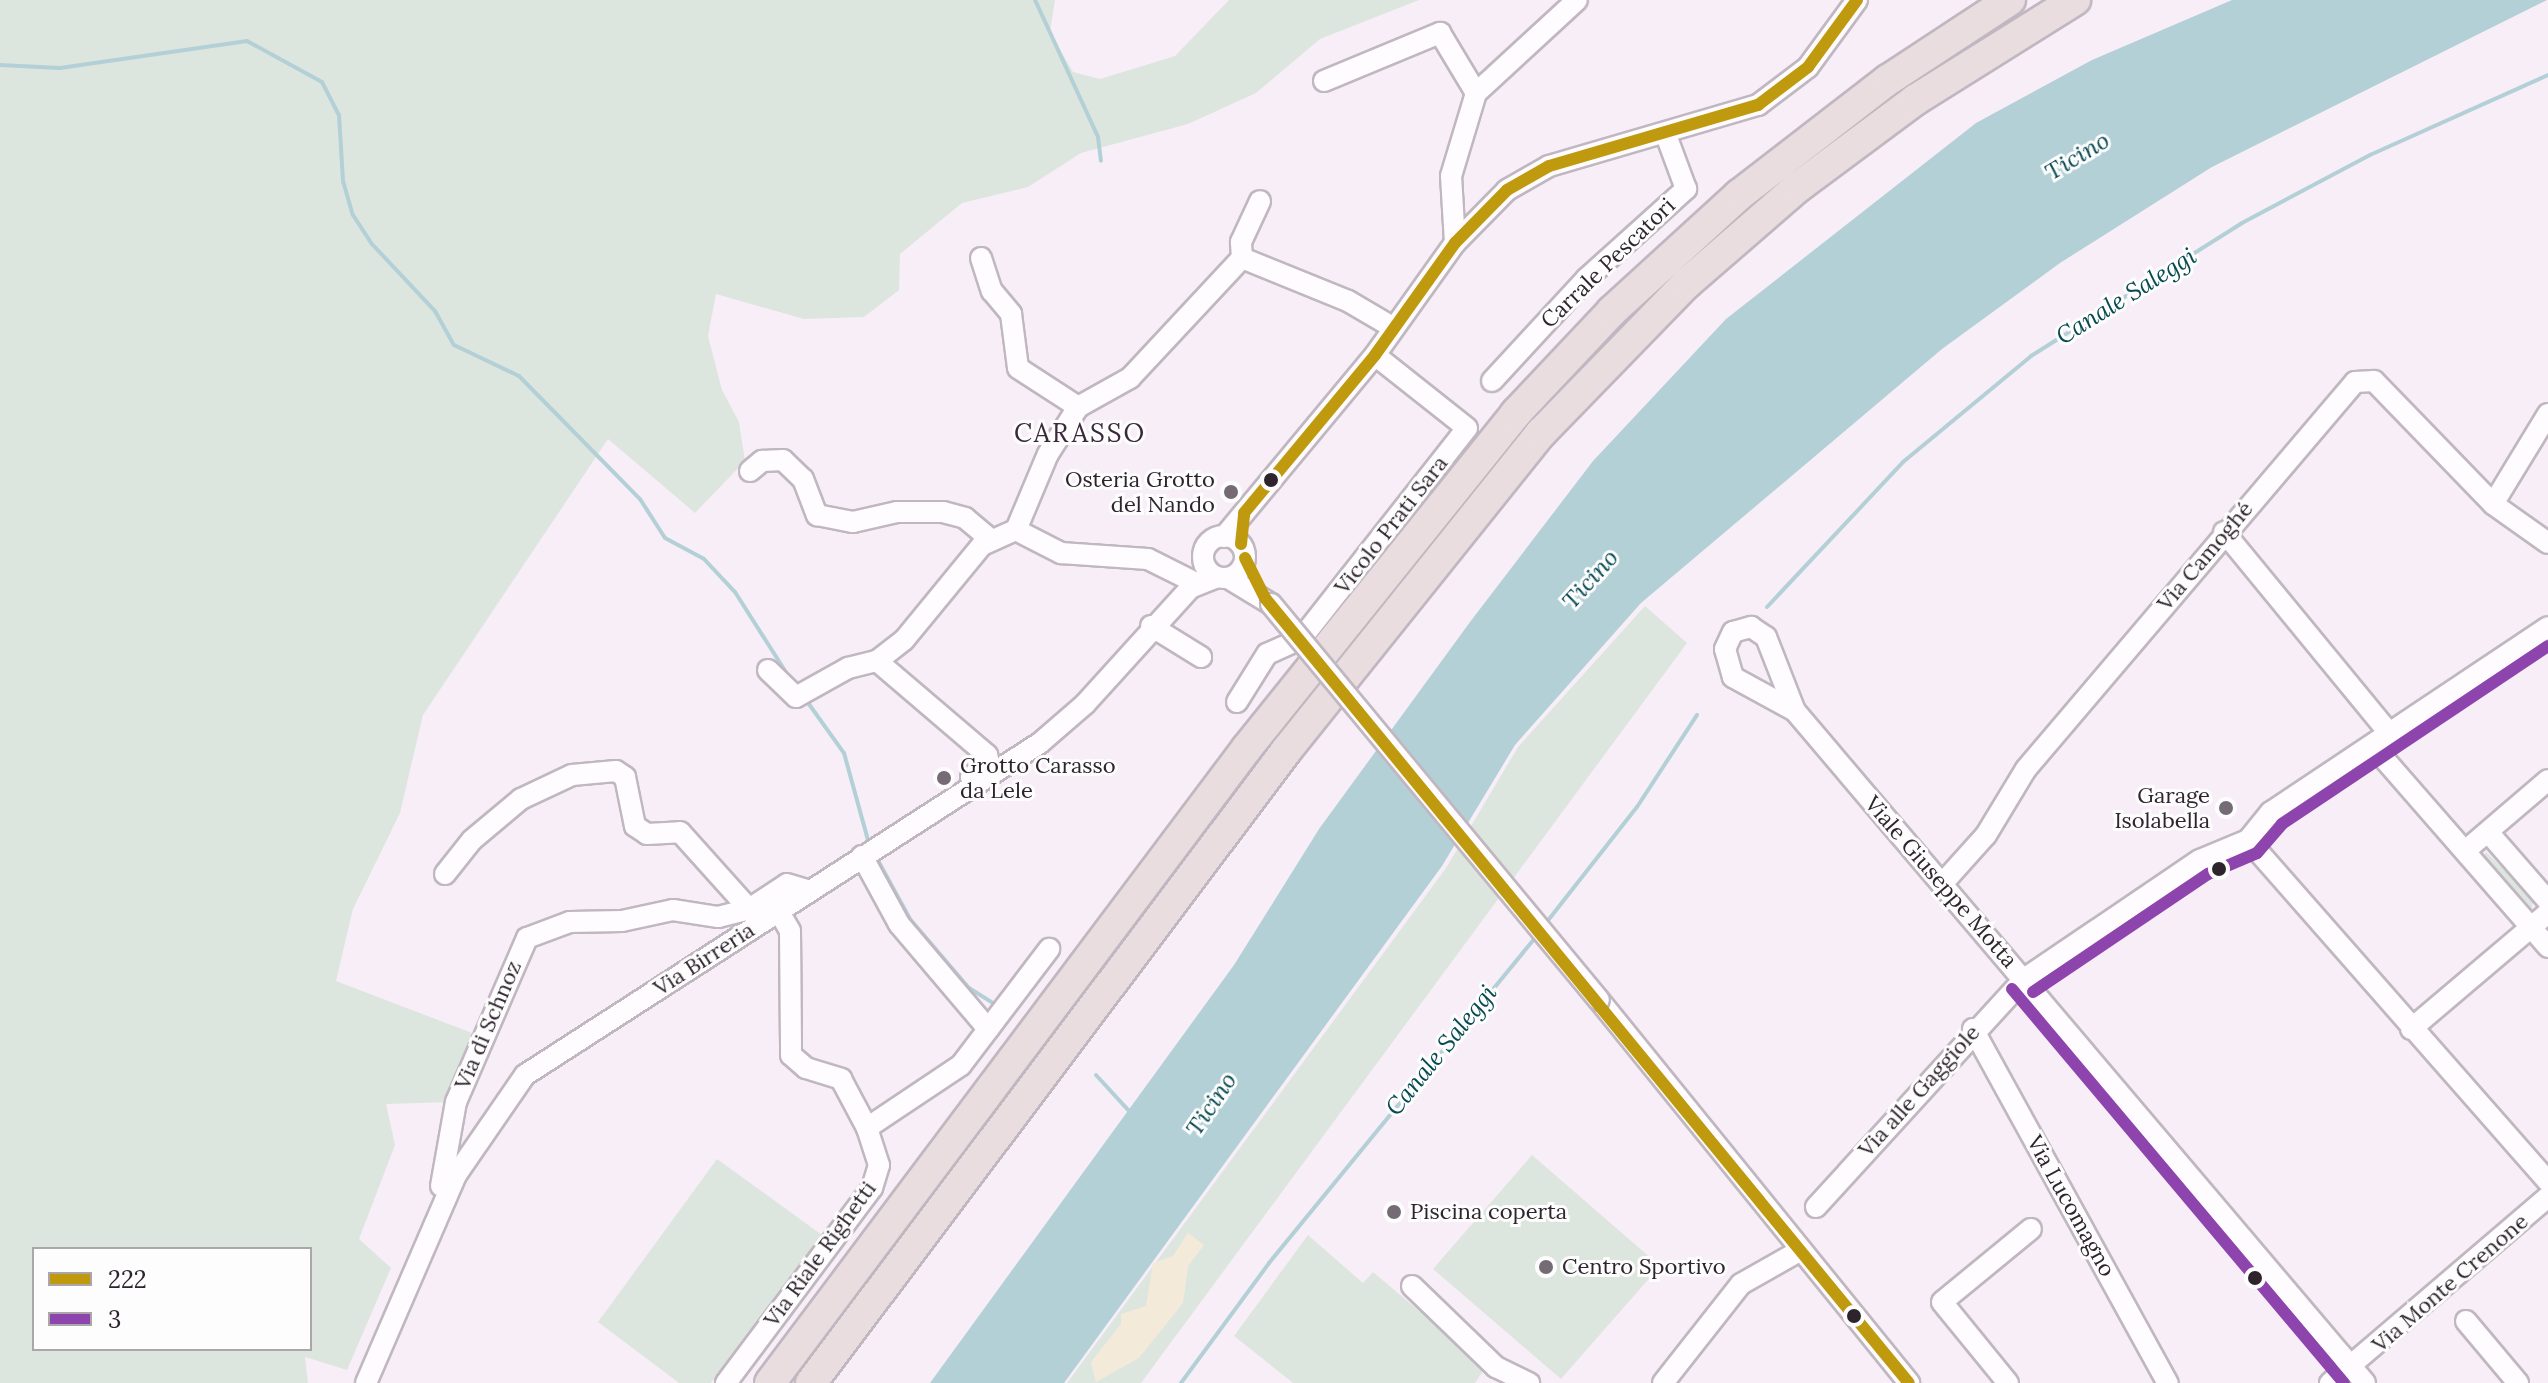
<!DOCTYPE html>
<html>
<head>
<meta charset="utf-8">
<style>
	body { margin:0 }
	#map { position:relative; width:2548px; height:1383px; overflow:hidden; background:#f8eef8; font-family:Lora,serif }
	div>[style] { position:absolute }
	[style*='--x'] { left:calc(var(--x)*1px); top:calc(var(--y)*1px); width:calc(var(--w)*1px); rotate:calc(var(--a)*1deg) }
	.green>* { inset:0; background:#dde6de }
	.sand>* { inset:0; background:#f4eada }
	.water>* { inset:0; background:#b4d0d7 }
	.stream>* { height:4px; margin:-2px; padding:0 2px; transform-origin:2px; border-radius:2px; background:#b4d0d7 }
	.roads { filter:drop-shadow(2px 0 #c0b7c0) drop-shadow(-2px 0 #c0b7c0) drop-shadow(0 2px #c0b7c0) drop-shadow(0 -2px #c0b7c0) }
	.minor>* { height:20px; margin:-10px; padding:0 10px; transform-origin:10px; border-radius:10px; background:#fefcfe }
	.minor>.ring { margin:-10px; padding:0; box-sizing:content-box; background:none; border:20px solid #fefcfe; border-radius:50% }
	.highway>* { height:30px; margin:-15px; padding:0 15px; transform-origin:15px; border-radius:15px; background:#eadde0 }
	.bridges { filter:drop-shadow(2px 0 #c0b7c0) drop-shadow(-2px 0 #c0b7c0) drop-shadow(0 2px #c0b7c0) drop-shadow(0 -2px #c0b7c0) }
	.minor-bridge>* { height:20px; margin:-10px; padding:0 10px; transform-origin:10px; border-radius:10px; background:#fefcfe }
	.bus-1>* { height:12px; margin:-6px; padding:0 6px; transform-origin:6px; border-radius:6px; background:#c09a0e }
	.bus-2>* { height:12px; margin:-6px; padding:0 6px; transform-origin:6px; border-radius:6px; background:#8e44ad }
	.dots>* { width:22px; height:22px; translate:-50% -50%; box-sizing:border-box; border:4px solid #fdfdfd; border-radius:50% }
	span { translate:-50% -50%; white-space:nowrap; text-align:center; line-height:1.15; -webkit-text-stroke:6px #fdfdfd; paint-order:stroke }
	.street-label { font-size:22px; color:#2e242d }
	.poi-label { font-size:22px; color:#2e242d }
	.right { translate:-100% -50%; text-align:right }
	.left { translate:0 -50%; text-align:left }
	.water-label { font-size:24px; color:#054951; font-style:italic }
	.quarter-label { font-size:26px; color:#3b283b; letter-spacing:2px }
	.legend { position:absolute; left:32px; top:1247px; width:280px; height:104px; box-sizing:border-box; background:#fdfdfd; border:2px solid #aaa6aa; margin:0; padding:10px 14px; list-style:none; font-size:24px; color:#2e242d }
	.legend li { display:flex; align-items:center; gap:16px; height:40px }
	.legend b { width:40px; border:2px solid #aaa6aa }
</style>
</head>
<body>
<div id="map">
	<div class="green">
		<i style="clip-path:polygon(evenodd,0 0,1055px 0,1050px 32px,1073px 72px,1100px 79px,1175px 56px,1229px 0,1419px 0,1320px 39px,1256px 93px,1188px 124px,1081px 153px,1028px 187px,962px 203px,900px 254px,899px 290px,864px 317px,804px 319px,716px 294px,708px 336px,722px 390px,739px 422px,745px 461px,695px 513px,608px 439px,423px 715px,400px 813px,353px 909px,336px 981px,480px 1036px,456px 1102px,386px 1104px,395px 1145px,359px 1239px,391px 1268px,347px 1370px,305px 1357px,308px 1383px,0 1383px,0 0,34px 1249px,310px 1249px,310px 1349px,34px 1349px,34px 1249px)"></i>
		<i style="clip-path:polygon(1645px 606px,1687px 643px,1141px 1383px,1067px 1383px,1446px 868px,1518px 747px)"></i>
		<i style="clip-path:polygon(2486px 852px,2533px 898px,2532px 908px,2525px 909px,2481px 859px)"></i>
		<i style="clip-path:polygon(1532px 1155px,1660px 1266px,1561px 1379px,1433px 1269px)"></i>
		<i style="clip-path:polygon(717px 1159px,822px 1235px,711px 1383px,679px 1383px,598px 1322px)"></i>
		<i style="clip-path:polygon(1308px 1235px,1363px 1283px,1373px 1272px,1486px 1367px,1475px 1383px,1293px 1383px,1234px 1336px)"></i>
	</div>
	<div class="sand">
		<i style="clip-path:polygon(1188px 1233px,1204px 1245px,1188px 1266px,1183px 1303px,1139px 1358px,1096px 1382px,1091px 1362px,1121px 1324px,1121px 1314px,1146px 1306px,1153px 1263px,1173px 1256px)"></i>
	</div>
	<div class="water">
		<i style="clip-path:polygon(2232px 0,2547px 0,2212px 167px,2060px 263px,1942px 349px,1641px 603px,1515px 745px,1442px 866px,1064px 1383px,930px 1383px,1234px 965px,1319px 829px,1470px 622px,1593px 461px,1726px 319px,1976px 123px,2092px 60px)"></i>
	</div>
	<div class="stream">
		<i style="--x:1035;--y:0;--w:151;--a:65.3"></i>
		<i style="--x:1098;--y:137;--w:24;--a:83"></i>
		<i style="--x:0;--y:65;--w:60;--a:2.9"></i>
		<i style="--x:60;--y:68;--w:189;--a:-8.2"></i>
		<i style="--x:247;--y:41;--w:85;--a:28.7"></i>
		<i style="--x:322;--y:82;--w:37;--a:63"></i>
		<i style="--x:339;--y:115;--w:66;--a:86.5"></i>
		<i style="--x:343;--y:181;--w:35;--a:74"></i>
		<i style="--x:353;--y:215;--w:35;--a:57"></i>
		<i style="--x:372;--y:244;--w:92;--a:46.8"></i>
		<i style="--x:435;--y:311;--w:39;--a:61"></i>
		<i style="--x:454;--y:345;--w:72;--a:25.5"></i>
		<i style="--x:519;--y:376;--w:173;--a:45.5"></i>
		<i style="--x:640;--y:499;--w:46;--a:57.3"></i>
		<i style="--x:665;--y:538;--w:44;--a:28.3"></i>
		<i style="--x:704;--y:559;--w:45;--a:46.8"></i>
		<i style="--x:735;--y:592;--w:101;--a:57.6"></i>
		<i style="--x:1767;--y:607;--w:199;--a:-46.8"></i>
		<i style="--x:1903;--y:462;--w:166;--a:-39.6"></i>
		<i style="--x:2031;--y:356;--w:249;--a:-32.2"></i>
		<i style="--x:2242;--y:223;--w:145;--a:-28"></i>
		<i style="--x:2370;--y:155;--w:195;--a:-24.2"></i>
		<i style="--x:806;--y:700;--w:65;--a:54.4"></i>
		<i style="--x:844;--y:753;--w:94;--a:74.6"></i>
		<i style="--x:875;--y:855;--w:73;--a:61.3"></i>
		<i style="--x:910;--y:919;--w:91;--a:49.5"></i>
		<i style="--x:969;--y:988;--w:36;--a:32"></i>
		<i style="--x:1546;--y:923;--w:147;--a:-51.9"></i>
		<i style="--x:1637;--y:807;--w:110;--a:-56.9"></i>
		<i style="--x:1096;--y:1075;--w:50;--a:47.4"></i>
		<i style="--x:1181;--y:1383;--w:149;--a:-53.7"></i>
		<i style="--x:1269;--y:1263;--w:421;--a:-50.7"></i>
	</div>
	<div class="roads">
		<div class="minor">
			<i style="--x:1324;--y:81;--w:126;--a:-22.5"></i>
			<i style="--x:1440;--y:33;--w:70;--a:59"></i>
			<i style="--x:1455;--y:243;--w:67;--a:-93.4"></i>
			<i style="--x:1451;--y:176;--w:87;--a:-73.2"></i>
			<i style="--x:1476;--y:93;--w:137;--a:-42.6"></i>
			<i style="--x:981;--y:258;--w:35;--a:72"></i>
			<i style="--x:992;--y:291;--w:30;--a:50"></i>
			<i style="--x:1011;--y:314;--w:54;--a:82.6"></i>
			<i style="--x:1018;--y:368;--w:72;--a:33"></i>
			<i style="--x:1242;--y:258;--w:16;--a:-94"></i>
			<i style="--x:1241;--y:242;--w:45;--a:-65.1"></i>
			<i style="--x:1492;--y:381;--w:139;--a:-47.3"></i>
			<i style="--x:1586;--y:279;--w:135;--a:-42"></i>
			<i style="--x:1686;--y:189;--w:58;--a:-110.3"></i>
			<i style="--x:2548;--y:414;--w:105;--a:121.4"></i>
			<i style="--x:2493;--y:504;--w:67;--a:35.3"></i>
			<i style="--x:750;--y:471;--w:16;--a:-40"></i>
			<i style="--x:762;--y:461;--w:21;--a:-3"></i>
			<i style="--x:783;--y:460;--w:28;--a:44"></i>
			<i style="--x:803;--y:479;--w:39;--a:69"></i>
			<i style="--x:817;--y:515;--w:37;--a:11"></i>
			<i style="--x:853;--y:522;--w:45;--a:-12.8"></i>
			<i style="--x:897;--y:512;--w:46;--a:0"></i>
			<i style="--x:943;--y:512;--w:23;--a:15"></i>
			<i style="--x:965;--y:518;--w:33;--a:40"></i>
			<i style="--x:1016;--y:530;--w:51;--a:27.1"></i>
			<i style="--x:1061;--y:553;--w:87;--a:3.9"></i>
			<i style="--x:1148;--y:559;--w:54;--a:26.6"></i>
			<i style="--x:2224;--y:532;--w:260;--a:50.6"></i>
			<i class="ring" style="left:1203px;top:536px;width:22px;height:22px"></i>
			<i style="--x:1224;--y:537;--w:236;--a:-50.3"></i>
			<i style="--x:1375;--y:355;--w:138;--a:-54.5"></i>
			<i style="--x:1455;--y:243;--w:74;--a:-45.5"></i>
			<i style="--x:1507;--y:190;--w:48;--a:-29.7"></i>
			<i style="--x:1549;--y:166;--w:218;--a:-16.3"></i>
			<i style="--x:1758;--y:105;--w:63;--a:-37.2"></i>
			<i style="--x:1808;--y:67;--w:83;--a:-53.8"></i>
			<i style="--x:1228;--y:578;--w:50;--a:31.2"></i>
			<i style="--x:1151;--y:626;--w:59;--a:31.8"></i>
			<i style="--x:877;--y:661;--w:145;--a:40.5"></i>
			<i style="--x:987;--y:755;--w:8;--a:76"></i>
			<i style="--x:989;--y:763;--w:23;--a:142"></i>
			<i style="--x:768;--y:670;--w:39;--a:44"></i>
			<i style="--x:796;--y:697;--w:60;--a:-29.1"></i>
			<i style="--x:848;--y:668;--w:30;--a:-14"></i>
			<i style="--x:877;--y:661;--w:34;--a:-38"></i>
			<i style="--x:904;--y:640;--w:123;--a:-50.6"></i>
			<i style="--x:982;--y:545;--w:37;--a:-24"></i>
			<i style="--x:1016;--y:530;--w:82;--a:-67.2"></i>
			<i style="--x:1048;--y:454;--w:56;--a:-57.4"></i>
			<i style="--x:1078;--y:407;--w:60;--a:-29.1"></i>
			<i style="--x:1130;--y:378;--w:164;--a:-47"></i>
			<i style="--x:1242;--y:258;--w:114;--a:22.1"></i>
			<i style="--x:1348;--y:301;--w:53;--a:30.4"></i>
			<i style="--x:1237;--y:702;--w:57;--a:-58"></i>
			<i style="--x:1267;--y:654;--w:37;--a:-24"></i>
			<i style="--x:1301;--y:639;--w:268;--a:-51.8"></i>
			<i style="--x:1467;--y:428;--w:117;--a:-141.6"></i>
			<i style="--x:1795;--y:711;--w:71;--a:-151.3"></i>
			<i style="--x:1733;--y:677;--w:29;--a:-106"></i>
			<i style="--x:1725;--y:649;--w:19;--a:-65"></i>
			<i style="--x:1733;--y:632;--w:19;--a:-16"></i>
			<i style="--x:1751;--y:627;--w:18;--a:34"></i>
			<i style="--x:1766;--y:637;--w:79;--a:68.6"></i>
			<i style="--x:1795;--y:711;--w:881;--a:49.69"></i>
			<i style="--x:2372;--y:745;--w:268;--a:48.9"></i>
			<i style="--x:2488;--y:832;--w:91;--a:49"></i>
			<i style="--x:2248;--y:840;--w:454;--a:48.7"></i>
			<i style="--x:2465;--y:851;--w:109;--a:-40.5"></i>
			<i style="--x:862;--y:856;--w:77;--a:61.4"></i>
			<i style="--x:899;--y:924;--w:138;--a:49.7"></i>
			<i style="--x:445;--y:874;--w:43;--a:-51.5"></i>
			<i style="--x:472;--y:840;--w:64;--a:-39.9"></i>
			<i style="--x:521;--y:799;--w:56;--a:-25.2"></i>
			<i style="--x:572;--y:775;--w:44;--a:-5.2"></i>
			<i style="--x:616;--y:771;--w:11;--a:34"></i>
			<i style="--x:625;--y:777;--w:50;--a:78.5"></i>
			<i style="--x:635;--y:826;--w:14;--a:34"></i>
			<i style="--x:647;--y:834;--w:33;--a:-3"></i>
			<i style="--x:680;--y:832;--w:103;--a:48.1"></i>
			<i style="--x:1942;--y:884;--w:66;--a:-48.1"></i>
			<i style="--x:1986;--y:835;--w:77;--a:-58.8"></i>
			<i style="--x:2026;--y:769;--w:508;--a:-49.63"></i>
			<i style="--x:2355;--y:382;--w:19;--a:-3"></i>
			<i style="--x:2374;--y:381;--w:171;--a:45.9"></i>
			<i style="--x:778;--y:910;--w:24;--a:60"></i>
			<i style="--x:790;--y:931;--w:124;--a:89.5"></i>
			<i style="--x:791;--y:1055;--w:20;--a:41"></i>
			<i style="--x:806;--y:1068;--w:37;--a:17"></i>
			<i style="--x:841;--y:1079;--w:55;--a:62"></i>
			<i style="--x:1599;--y:1000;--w:493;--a:51"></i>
			<i style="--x:1973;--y:1029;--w:404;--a:61.2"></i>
			<i style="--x:2411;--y:1029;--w:180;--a:-40.3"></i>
			<i style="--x:441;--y:1186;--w:85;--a:-79.9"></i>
			<i style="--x:456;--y:1102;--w:179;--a:-66.6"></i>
			<i style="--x:527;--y:938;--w:46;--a:-20.4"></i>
			<i style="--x:570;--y:922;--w:52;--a:-1.1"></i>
			<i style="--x:622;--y:921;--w:52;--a:-12.2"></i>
			<i style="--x:673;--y:910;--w:46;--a:8.8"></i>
			<i style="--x:718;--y:917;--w:32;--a:-14"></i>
			<i style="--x:749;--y:909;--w:45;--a:-33.3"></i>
			<i style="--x:787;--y:884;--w:21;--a:17"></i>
			<i style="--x:1816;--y:1207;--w:309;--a:-47.6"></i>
			<i style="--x:2024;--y:979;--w:212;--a:-34.1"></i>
			<i style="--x:2200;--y:860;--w:52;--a:-22.6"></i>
			<i style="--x:2248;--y:840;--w:36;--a:-51"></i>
			<i style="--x:2271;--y:812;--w:333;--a:-33.7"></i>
			<i style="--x:1412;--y:1286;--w:117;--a:44"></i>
			<i style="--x:1496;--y:1367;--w:37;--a:26"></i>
			<i style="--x:2466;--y:1321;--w:81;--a:50"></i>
			<i style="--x:366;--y:1383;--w:227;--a:-66.6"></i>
			<i style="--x:456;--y:1175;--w:121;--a:-55.4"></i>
			<i style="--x:525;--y:1075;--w:613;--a:-32.81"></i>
			<i style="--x:1040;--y:743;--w:60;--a:-40.9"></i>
			<i style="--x:1085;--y:704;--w:156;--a:-47.8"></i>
			<i style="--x:1190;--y:588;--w:29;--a:-22"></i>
			<i style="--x:726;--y:1383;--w:244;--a:-53.2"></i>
			<i style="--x:872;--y:1188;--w:24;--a:-73"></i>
			<i style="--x:879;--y:1165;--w:39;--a:-108"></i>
			<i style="--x:867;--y:1128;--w:113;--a:-33.8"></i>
			<i style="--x:961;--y:1065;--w:146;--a:-52.8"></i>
			<i style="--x:1663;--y:1383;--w:126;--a:-51.8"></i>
			<i style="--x:1741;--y:1284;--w:69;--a:-29.5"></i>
			<i style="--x:2008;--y:1383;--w:104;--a:-129.2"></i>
			<i style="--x:1942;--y:1302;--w:115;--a:-39.4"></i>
			<i style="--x:2330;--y:1383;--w:287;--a:-40.5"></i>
		</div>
		<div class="highway">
			<i style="--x:770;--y:1383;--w:794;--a:-53.09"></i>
			<i style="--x:1247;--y:748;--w:430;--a:-51.2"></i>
			<i style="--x:1516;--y:413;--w:140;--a:-46.7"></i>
			<i style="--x:1612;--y:311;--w:172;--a:-42.4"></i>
			<i style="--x:1739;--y:195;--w:188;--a:-37.7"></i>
			<i style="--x:1888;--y:80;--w:146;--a:-33.3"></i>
			<i style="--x:811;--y:1383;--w:791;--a:-53.07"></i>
			<i style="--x:1286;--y:751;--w:408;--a:-51.3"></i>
			<i style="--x:1541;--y:433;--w:209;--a:-45.8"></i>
			<i style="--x:1687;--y:283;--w:147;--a:-40.9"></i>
			<i style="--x:1798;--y:187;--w:146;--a:-36.6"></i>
			<i style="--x:1915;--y:100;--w:189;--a:-32"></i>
		</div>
	</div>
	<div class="bridges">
		<div class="minor-bridge">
			<i style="--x:1271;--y:604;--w:514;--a:50.37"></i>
		</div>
	</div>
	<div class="bus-1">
		<i style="--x:1241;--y:544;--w:31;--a:-84"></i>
		<i style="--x:1244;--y:513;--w:205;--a:-50.3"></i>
		<i style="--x:1375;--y:355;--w:138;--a:-54.5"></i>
		<i style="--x:1455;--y:243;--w:74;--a:-45.5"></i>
		<i style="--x:1507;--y:190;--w:48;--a:-29.7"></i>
		<i style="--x:1549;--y:166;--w:218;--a:-16.3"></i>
		<i style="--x:1758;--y:105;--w:63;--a:-37.2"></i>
		<i style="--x:1808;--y:67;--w:83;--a:-53.8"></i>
		<i style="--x:1245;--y:558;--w:45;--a:63.4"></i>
		<i style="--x:1265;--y:598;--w:1015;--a:50.64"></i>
	</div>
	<div class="bus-2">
		<i style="--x:2012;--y:989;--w:515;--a:49.88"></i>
		<i style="--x:2033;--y:992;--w:211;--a:-34"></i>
		<i style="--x:2208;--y:874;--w:53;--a:-23.2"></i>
		<i style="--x:2257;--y:853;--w:38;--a:-49"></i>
		<i style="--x:2282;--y:824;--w:320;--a:-33.8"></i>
	</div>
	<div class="dots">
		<i style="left:1271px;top:480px;background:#2e242d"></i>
		<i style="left:1231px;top:492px;background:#756b74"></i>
		<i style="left:944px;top:778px;background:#756b74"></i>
		<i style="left:2226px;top:808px;background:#756b74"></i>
		<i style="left:2219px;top:869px;background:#2e242d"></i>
		<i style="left:1394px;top:1212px;background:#756b74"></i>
		<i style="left:1546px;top:1267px;background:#756b74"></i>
		<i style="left:2255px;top:1278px;background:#2e242d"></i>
		<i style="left:1854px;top:1316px;background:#2e242d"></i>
	</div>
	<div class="street-label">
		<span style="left:1608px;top:263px;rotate:-44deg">Carrale Pescatori</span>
		<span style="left:1391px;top:525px;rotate:-52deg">Vicolo Prati Sara</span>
		<span style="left:2205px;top:556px;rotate:-50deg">Via Camoghé</span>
		<span style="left:1941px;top:882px;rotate:49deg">Viale Giuseppe Motta</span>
		<span style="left:704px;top:959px;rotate:-33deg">Via Birreria</span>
		<span style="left:488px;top:1025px;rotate:-67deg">Via di Schnoz</span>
		<span style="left:1919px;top:1091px;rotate:-48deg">Via alle Gaggiole</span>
		<span style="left:2071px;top:1206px;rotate:61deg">Via Lucomagno</span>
		<span style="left:820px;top:1254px;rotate:-54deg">Via Riale Righetti</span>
		<span style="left:2450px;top:1283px;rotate:-41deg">Via Monte Crenone</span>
	</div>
	<div class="poi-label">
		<span class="right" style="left:1215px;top:492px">Osteria Grotto<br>del Nando</span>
		<span class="left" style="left:960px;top:778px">Grotto Carasso<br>da Lele</span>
		<span class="right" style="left:2210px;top:808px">Garage<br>Isolabella</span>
		<span class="left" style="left:1410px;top:1212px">Piscina coperta</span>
		<span class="left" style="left:1562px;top:1267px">Centro Sportivo</span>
	</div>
	<div class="water-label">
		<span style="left:2077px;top:156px;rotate:-31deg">Ticino</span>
		<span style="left:2126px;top:296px;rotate:-32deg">Canale Saleggi</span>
		<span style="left:1590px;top:579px;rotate:-48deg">Ticino</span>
		<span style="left:1441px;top:1050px;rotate:-51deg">Canale Saleggi</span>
		<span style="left:1211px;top:1104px;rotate:-56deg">Ticino</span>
	</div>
	<div class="quarter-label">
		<span style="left:1080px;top:433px">CARASSO</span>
	</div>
	<ul class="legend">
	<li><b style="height:10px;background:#c09a0e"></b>222</li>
	<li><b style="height:10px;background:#8e44ad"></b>3</li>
	</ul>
</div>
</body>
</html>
